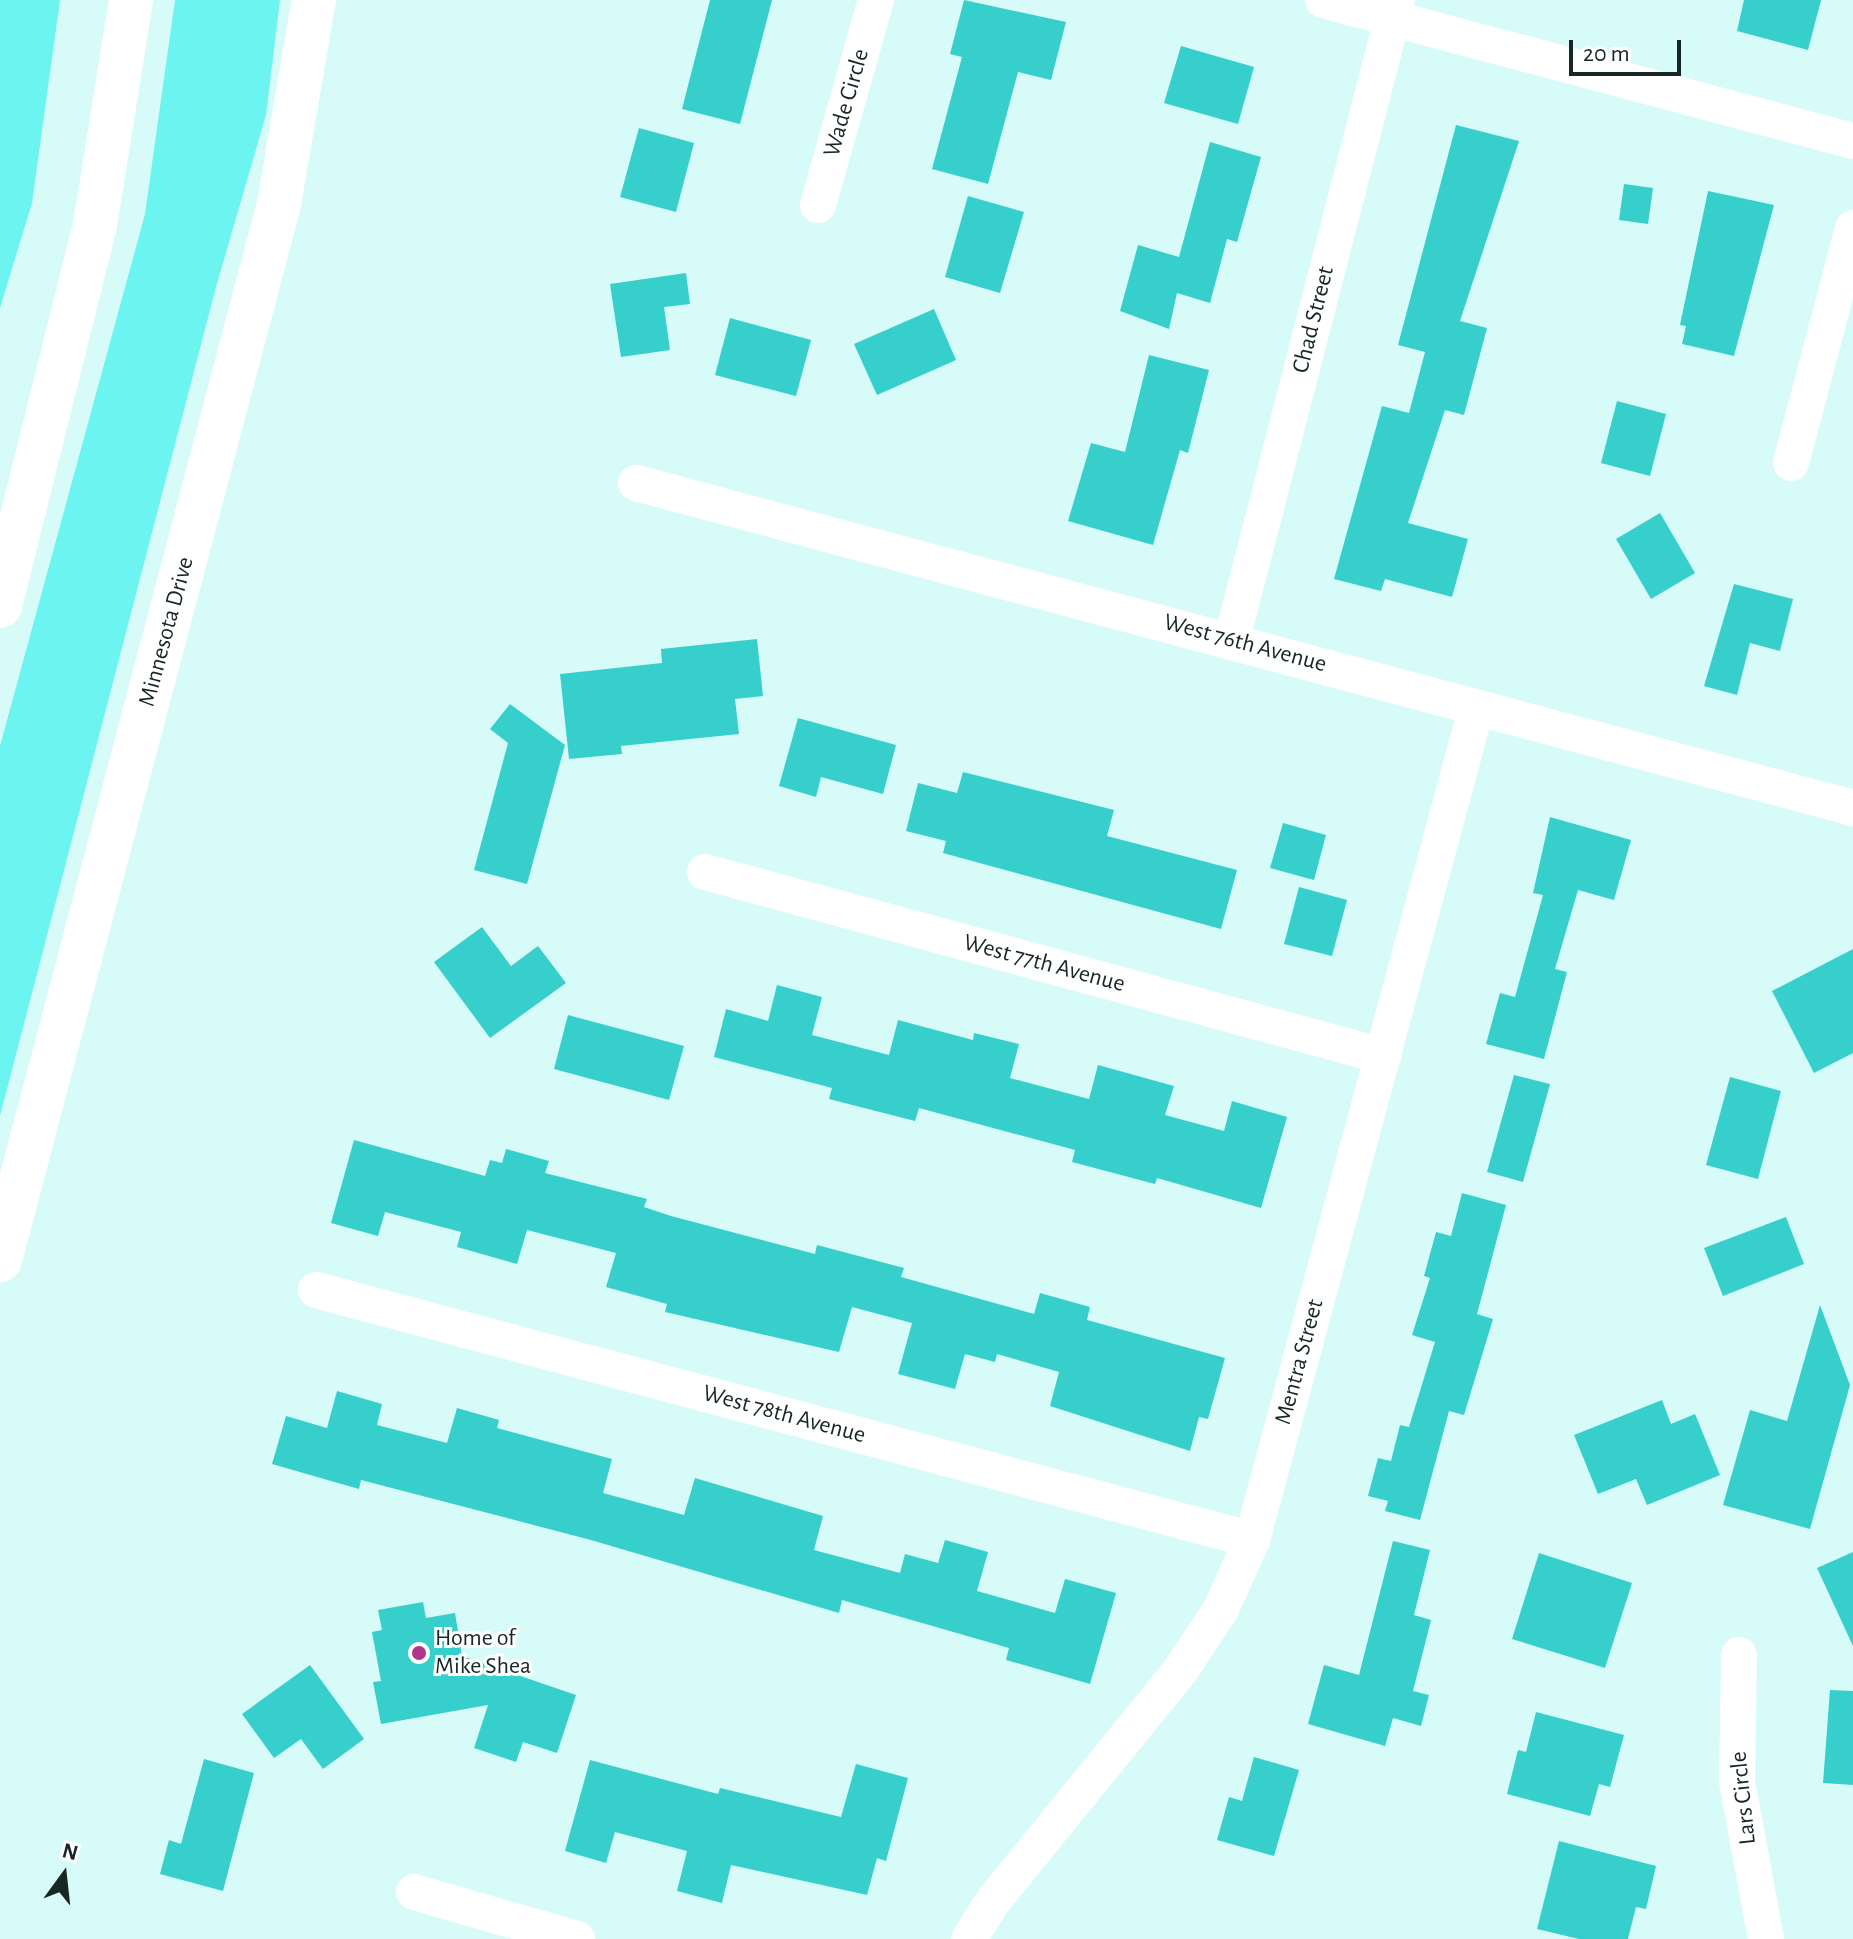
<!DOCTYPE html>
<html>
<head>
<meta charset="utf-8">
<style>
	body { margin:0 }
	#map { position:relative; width:1853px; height:1939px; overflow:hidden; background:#d7fbf9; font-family:"Alegreya Sans",sans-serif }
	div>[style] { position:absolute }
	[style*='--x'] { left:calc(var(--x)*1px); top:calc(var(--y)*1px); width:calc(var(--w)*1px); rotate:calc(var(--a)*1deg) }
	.green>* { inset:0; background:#6cf4f1 }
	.building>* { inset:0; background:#37cfcc }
	.street>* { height:36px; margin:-18px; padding:0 18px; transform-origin:18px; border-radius:18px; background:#fff }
	.highway>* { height:44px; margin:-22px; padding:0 22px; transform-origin:22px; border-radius:22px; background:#fff }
	.dots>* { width:22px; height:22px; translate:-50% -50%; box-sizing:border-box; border:4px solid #fff; border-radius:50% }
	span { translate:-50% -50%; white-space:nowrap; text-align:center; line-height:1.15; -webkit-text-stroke:6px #fff; paint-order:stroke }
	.street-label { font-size:24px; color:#182625 }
	.poi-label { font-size:24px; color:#182625 }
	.left { translate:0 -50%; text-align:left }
	.north { position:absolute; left:24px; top:1835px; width:80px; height:80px; -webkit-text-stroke:6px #fff; paint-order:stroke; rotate:15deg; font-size:22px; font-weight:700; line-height:32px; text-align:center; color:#182625 }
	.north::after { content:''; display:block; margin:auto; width:28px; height:36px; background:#182625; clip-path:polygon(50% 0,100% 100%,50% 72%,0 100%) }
	.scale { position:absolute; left:1569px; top:40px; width:112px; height:36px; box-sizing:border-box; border:4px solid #182625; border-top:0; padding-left:10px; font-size:24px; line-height:28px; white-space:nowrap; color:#182625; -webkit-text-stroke:6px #fff; paint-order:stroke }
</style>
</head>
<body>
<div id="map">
	<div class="green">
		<i style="clip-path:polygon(0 0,60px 0,32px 203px,0 308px)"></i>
		<i style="clip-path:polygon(175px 0,280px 0,266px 115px,216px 287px,0 1116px,0 746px,145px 214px)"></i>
	</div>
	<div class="building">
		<i style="clip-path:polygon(710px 0,772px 0,740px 124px,682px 109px)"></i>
		<i style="clip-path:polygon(964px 0,1066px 22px,1051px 80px,1018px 72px,988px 184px,932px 169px,962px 57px,950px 54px)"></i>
		<i style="clip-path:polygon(1744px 0,1821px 0,1808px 50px,1737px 31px)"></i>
		<i style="clip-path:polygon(1181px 46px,1254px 67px,1238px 124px,1164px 103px)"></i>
		<i style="clip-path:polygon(1456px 125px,1519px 141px,1460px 321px,1487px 328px,1464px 415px,1445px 410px,1408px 523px,1468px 539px,1452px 597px,1385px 579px,1381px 591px,1334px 579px,1382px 406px,1409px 413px,1425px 352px,1398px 345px)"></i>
		<i style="clip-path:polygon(639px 128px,694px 143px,676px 212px,620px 197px)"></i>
		<i style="clip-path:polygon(1210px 142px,1261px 157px,1237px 242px,1227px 239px,1210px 303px,1177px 293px,1169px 329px,1120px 311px,1138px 245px,1179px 257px)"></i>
		<i style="clip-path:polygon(1624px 184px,1653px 188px,1648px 224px,1619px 220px)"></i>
		<i style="clip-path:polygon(1708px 191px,1774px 205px,1734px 356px,1682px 344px,1686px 326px,1680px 325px)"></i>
		<i style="clip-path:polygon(968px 196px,1024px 212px,1000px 293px,945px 277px)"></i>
		<i style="clip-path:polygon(686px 273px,690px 304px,664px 307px,670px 350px,621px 357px,610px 284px)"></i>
		<i style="clip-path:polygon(934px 309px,956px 360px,877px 395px,854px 344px)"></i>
		<i style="clip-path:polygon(730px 318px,811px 340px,796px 396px,715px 375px)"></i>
		<i style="clip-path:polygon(1149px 355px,1209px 370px,1188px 453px,1180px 450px,1153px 545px,1068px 521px,1091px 443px,1125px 452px)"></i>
		<i style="clip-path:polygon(1617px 401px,1666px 414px,1650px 476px,1601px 463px)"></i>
		<i style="clip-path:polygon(1660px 513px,1695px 573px,1651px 599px,1616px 539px)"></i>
		<i style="clip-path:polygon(1734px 584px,1793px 599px,1780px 651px,1750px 643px,1737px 695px,1704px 686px)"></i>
		<i style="clip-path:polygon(757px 639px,763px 696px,735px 699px,739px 734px,621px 746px,622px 754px,569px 759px,560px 674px,662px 663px,661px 649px)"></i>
		<i style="clip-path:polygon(510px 704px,565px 745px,527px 884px,474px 870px,508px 743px,490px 729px)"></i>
		<i style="clip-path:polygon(798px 718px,896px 745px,883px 794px,821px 777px,816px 797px,779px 786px)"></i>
		<i style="clip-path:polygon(963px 772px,1114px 810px,1107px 836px,1237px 870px,1221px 929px,943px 853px,946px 841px,906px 831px,918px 783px,957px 793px)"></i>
		<i style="clip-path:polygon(1550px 817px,1631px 840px,1614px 900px,1578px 890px,1555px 969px,1567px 972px,1544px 1059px,1486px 1044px,1500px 993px,1515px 997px,1543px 895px,1533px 893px)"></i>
		<i style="clip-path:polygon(1283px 823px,1326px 835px,1314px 880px,1270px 868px)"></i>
		<i style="clip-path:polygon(1299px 887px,1347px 900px,1332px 956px,1284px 944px)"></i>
		<i style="clip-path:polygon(482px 927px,511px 966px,538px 946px,566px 983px,490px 1038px,434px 962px)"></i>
		<i style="clip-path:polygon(1853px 949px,1853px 1053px,1814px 1073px,1772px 991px)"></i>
		<i style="clip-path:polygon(777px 985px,822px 997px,812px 1035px,889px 1055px,898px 1020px,973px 1040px,974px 1033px,1019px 1044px,1010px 1078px,1089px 1099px,1098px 1065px,1174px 1086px,1165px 1115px,1224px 1131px,1232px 1101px,1287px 1117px,1261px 1208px,1157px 1178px,1155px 1184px,1072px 1162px,1075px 1150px,919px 1108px,915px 1121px,829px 1099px,832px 1088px,714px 1057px,726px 1009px,768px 1021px)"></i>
		<i style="clip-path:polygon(568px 1015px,684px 1046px,669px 1100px,554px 1069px)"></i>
		<i style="clip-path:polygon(1514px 1075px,1550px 1084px,1523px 1182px,1487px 1172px)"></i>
		<i style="clip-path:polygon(1730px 1077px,1781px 1091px,1758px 1179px,1706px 1165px)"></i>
		<i style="clip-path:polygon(354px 1140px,485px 1176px,490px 1160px,502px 1163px,506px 1149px,549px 1161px,545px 1173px,647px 1199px,644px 1207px,671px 1216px,815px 1254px,817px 1245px,904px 1268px,901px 1277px,1034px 1314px,1040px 1293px,1090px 1307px,1087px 1320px,1225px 1358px,1208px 1419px,1199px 1417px,1190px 1451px,1050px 1406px,1059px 1372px,997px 1354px,995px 1362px,965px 1354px,955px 1389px,898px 1374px,912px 1323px,852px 1307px,839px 1352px,665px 1312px,667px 1304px,606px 1287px,616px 1253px,527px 1230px,517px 1264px,457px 1247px,461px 1232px,385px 1212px,378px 1236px,331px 1223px)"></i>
		<i style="clip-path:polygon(1462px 1193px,1506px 1205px,1477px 1314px,1493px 1319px,1464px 1415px,1449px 1411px,1420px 1520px,1385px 1511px,1388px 1501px,1368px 1496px,1378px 1458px,1391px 1461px,1400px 1425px,1409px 1427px,1435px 1342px,1412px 1335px,1430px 1278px,1424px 1276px,1436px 1232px,1451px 1236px)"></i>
		<i style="clip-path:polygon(1786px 1217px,1804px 1264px,1723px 1296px,1704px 1248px)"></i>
		<i style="clip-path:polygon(1820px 1305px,1850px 1385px,1810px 1529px,1723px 1505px,1750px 1410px,1787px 1421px)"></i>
		<i style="clip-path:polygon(337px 1391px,382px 1404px,377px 1425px,447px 1443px,457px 1408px,499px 1420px,497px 1428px,612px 1459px,603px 1493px,684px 1515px,695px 1478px,823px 1516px,814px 1550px,900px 1573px,905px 1554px,938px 1563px,945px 1540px,988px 1552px,977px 1591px,1055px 1613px,1065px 1579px,1116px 1593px,1090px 1684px,1006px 1660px,1009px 1648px,842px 1600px,839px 1613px,591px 1540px,361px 1480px,359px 1489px,272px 1464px,286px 1416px,327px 1428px)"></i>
		<i style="clip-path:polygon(1662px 1400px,1671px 1424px,1695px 1414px,1720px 1475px,1647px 1505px,1636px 1479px,1598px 1494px,1574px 1435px)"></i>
		<i style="clip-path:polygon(1393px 1541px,1430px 1550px,1414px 1615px,1431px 1620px,1413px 1691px,1429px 1695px,1421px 1726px,1393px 1718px,1385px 1746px,1308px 1724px,1324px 1665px,1359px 1675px)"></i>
		<i style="clip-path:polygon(1853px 1552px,1853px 1646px,1817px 1568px)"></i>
		<i style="clip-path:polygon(1539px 1553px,1632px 1583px,1605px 1668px,1512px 1639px)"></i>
		<i style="clip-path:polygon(423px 1602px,426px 1618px,455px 1613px,462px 1656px,576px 1695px,557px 1753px,523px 1742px,516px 1762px,474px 1748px,488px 1705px,381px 1724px,373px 1682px,381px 1681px,372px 1632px,382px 1630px,378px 1610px)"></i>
		<i style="clip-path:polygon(310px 1665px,364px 1739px,323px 1769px,301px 1739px,274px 1758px,242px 1714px)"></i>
		<i style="clip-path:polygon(1830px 1690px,1853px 1691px,1853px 1785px,1823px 1783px)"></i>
		<i style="clip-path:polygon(1536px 1712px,1624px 1735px,1610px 1787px,1599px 1784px,1590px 1816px,1507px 1794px,1518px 1750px,1526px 1752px)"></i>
		<i style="clip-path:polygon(1254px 1757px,1299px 1770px,1274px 1856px,1217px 1840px,1229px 1797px,1242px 1801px)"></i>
		<i style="clip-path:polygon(204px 1759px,254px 1773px,223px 1891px,160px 1874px,169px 1840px,181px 1844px)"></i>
		<i style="clip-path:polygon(590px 1760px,718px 1794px,720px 1788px,841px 1817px,856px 1764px,908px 1778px,886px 1861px,877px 1858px,867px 1895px,731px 1865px,722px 1903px,677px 1891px,687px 1851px,615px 1832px,606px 1863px,565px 1851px)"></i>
		<i style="clip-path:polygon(1559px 1841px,1656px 1866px,1646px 1909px,1636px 1907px,1628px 1939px,1579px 1939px,1537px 1929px)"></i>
	</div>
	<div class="street">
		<i style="--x:1323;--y:0;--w:548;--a:14.9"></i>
		<i style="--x:818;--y:205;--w:213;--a:-74.2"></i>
		<i style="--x:1791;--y:463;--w:243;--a:-75.2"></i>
		<i style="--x:636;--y:483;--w:1260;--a:14.95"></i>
		<i style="--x:1232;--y:639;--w:660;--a:-75.52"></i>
		<i style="--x:705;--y:872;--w:703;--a:15.18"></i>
		<i style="--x:316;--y:1290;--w:969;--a:14.95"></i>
		<i style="--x:1739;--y:1655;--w:126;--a:90.9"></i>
		<i style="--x:1737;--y:1781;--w:161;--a:79.6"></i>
		<i style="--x:414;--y:1892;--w:170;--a:16.1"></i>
		<i style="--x:969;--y:1939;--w:45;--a:-57.7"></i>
		<i style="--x:993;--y:1901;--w:296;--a:-50.9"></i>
		<i style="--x:1180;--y:1671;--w:74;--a:-56.5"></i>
		<i style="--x:1221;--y:1609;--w:76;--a:-65.8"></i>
		<i style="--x:1252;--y:1540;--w:861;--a:-74.91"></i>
	</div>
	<div class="highway">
		<i style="--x:0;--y:606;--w:393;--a:-76"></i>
		<i style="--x:95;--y:225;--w:228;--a:-80.9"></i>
		<i style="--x:0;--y:1260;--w:1092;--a:-75.2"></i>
		<i style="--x:279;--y:204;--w:207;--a:-80.3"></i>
	</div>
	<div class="dots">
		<i style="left:419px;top:1653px;background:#b03689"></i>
	</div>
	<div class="street-label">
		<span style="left:847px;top:103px;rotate:-74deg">Wade Circle</span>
		<span style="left:1314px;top:320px;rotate:-76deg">Chad Street</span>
		<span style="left:167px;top:632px;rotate:-75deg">Minnesota Drive</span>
		<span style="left:1245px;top:644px;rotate:15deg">West 76th Avenue</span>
		<span style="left:1044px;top:964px;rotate:15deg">West 77th Avenue</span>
		<span style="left:1300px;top:1362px;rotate:-75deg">Mentra Street</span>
		<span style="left:784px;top:1415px;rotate:15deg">West 78th Avenue</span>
		<span style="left:1744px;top:1798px;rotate:-96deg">Lars Circle</span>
	</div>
	<div class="poi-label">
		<span class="left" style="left:435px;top:1653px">Home of<br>Mike Shea</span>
	</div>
	<div class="north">N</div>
	<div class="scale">20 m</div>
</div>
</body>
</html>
